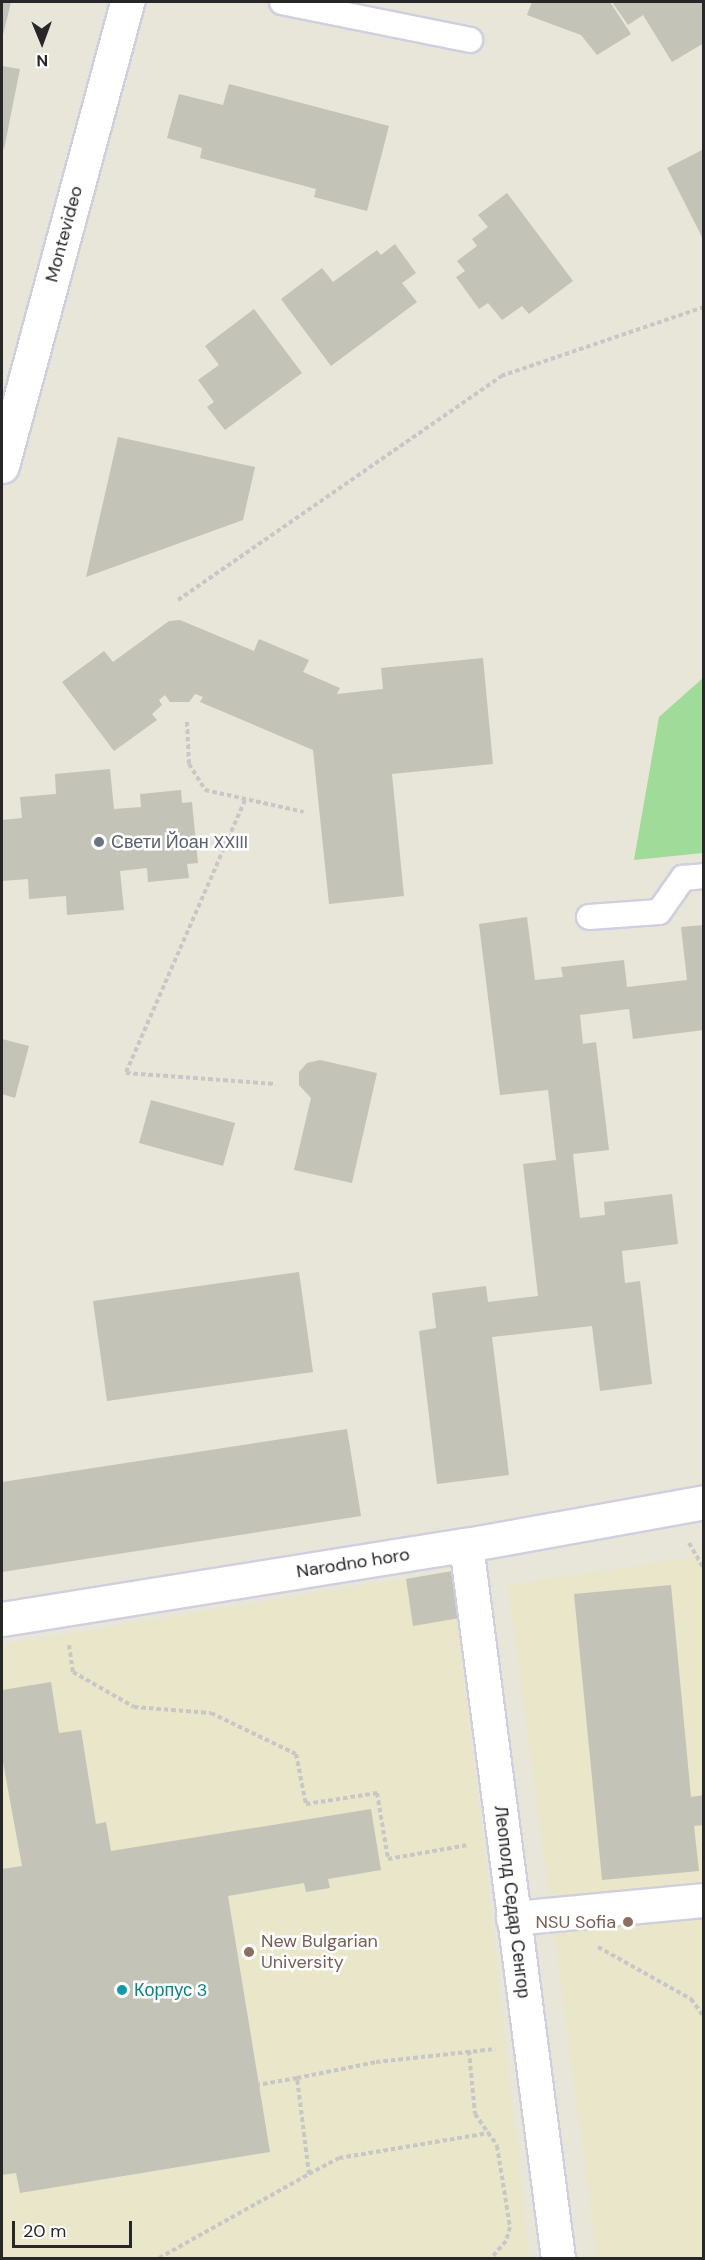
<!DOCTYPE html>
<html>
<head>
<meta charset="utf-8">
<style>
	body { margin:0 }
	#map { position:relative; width:705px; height:2260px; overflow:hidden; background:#e8e5d9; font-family:"DM Sans",sans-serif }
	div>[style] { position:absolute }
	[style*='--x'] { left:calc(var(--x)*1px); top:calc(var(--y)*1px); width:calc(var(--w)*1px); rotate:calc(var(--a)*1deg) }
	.education>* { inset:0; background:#e9e6c9 }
	.green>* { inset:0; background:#a1db99 }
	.building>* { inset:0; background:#c4c3b8 }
	.path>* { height:4px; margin-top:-2px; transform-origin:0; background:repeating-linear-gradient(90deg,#c7c7c7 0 4.5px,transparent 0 7.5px) }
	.roads { filter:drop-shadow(2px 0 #cfcfdf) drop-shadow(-2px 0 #cfcfdf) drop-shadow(0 2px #cfcfdf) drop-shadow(0 -2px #cfcfdf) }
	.lane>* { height:24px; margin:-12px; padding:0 12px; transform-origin:12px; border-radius:12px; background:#fff }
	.street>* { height:33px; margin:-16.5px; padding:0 16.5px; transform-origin:16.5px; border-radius:16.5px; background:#fff }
	.secondary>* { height:33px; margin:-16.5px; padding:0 16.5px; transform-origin:16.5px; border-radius:16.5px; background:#fff }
	.dots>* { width:16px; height:16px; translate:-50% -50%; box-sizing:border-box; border:3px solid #fff; border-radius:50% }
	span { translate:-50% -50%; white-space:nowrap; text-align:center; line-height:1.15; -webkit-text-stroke:5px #fff; paint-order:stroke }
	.street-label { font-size:18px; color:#272727 }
	.worship-label { font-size:18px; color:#5b616d }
	.left { translate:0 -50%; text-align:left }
	.education-label { font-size:18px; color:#785e54 }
	.right { translate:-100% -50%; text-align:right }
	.culture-label { font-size:18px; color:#0d838f }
	.frame { position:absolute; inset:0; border:3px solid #272727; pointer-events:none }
	.north { position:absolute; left:12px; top:12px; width:60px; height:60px; -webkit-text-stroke:4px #fff; paint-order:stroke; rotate:179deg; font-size:16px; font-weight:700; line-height:24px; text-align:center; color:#272727 }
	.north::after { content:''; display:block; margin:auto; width:21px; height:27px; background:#272727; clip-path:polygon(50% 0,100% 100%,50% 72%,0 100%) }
	.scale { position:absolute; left:12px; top:2221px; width:120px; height:27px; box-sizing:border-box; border:3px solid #272727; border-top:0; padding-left:8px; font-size:18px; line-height:21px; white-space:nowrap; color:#272727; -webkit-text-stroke:4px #fff; paint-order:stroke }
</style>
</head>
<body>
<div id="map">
	<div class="education">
		<i style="clip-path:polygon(703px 1556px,703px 2258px,597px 2258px,508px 1585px)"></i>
		<i style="clip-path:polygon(452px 1571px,530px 2258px,2px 2258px,2px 1645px)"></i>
	</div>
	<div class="green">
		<i style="clip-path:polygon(703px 678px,703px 853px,634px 860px,659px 717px)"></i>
	</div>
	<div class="building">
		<i style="clip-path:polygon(2px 2px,11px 2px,2px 39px)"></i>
		<i style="clip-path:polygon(532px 2px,610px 2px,631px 34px,597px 55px,581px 35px,527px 15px)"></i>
		<i style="clip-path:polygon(612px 2px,704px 2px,704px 43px,672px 62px,643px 15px,628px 25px)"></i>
		<i style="clip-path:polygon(2px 66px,20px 69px,4px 149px,2px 148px)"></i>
		<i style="clip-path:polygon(229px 84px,389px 126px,367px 211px,314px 197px,316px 189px,200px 158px,202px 148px,167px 138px,179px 94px,223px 105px)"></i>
		<i style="clip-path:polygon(704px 149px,704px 241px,667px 168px)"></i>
		<i style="clip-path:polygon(507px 193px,573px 281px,529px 314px,522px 306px,502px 320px,488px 303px,479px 309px,456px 277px,465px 271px,457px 261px,477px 246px,472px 239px,488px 227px,478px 215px)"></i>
		<i style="clip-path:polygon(395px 244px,416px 273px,402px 283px,417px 302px,331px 366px,281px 299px,322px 268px,333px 282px,377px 250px,381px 255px)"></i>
		<i style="clip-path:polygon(254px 309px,302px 373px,225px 430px,207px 407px,214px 402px,198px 380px,219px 365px,205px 346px)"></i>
		<i style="clip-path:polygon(118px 437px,255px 467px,243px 520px,86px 577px)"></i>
		<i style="clip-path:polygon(180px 620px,254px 651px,259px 639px,309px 660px,303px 672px,340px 688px,337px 694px,383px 689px,381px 668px,483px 658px,493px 764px,392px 774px,404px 896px,329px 904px,313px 750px,200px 702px,203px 697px,195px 694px,189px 702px,170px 702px,165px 695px,159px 700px,162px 705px,152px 714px,157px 720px,114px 751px,62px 682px,104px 651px,113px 662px,169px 621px)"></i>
		<i style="clip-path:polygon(110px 769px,114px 809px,141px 807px,140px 794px,181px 790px,182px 803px,192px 802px,198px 863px,187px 864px,189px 878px,148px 882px,147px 868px,120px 871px,124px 910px,67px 915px,66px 896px,29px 899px,28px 879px,2px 881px,2px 820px,22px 818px,20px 797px,56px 794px,55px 774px)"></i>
		<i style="clip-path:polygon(527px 917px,535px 980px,563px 977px,561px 967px,624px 960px,627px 987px,687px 980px,681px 927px,704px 925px,704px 1030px,633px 1039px,629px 1009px,580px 1015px,583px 1044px,596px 1042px,609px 1150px,573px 1154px,580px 1218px,605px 1215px,604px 1202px,672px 1194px,678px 1244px,622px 1251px,625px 1283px,640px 1281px,652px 1384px,600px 1391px,592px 1326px,492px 1337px,509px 1475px,437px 1484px,419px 1331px,436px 1328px,432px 1293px,486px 1286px,488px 1302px,538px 1296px,523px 1164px,556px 1160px,548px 1090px,500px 1095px,479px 924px)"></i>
		<i style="clip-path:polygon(2px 1039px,29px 1046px,15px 1098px,2px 1094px)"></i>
		<i style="clip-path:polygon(320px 1060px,377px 1073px,352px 1183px,294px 1170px,311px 1098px,299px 1085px,299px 1072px,307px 1063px)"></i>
		<i style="clip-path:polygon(151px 1100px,235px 1123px,223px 1166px,139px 1143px)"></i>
		<i style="clip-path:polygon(299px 1272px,313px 1372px,107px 1401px,93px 1301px)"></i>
		<i style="clip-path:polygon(347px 1429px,361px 1516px,2px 1572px,2px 1482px)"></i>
		<i style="clip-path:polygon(452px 1571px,460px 1618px,413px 1626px,406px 1579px)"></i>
		<i style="clip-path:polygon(671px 1585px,691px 1797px,704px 1795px,704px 1825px,694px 1826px,699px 1871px,602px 1880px,574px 1594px)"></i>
		<i style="clip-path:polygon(51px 1682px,59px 1733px,81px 1730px,96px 1824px,106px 1822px,111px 1851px,371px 1809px,381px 1870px,328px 1879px,330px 1888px,306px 1892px,304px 1883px,228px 1896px,270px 2152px,20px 2193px,16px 2173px,2px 2175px,2px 1869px,22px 1866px,2px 1757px,2px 1690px)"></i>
	</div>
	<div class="path">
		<i style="--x:178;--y:600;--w:393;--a:-34.7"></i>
		<i style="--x:501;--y:376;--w:214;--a:-18.8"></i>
		<i style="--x:187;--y:722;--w:42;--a:87.3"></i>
		<i style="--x:189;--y:764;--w:31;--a:58"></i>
		<i style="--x:205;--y:790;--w:101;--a:12.5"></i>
		<i style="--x:245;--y:800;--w:298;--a:113.6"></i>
		<i style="--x:126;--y:1073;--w:150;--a:4.2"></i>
		<i style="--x:689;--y:1543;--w:30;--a:60"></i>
		<i style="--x:69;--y:1645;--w:27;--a:82"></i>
		<i style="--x:73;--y:1672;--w:70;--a:29.8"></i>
		<i style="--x:134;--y:1707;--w:77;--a:4.5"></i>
		<i style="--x:211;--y:1713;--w:94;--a:25.8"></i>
		<i style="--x:296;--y:1754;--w:51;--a:78.7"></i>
		<i style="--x:306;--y:1804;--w:72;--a:-8.8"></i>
		<i style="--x:377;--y:1793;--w:67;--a:80.5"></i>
		<i style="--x:388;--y:1859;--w:81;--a:-9.9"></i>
		<i style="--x:598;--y:1947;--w:107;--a:29.2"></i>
		<i style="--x:691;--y:1999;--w:22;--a:54"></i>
		<i style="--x:469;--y:2051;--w:63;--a:84.6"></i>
		<i style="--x:475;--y:2114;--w:39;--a:55"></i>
		<i style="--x:497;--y:2146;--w:82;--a:80.9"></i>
		<i style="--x:510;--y:2227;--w:15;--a:106"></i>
		<i style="--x:506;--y:2241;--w:23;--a:131"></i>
		<i style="--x:297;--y:2078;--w:81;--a:-11.4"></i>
		<i style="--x:376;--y:2062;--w:120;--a:-6.2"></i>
		<i style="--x:309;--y:2174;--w:34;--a:-28"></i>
		<i style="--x:339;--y:2158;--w:152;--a:-9.5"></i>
		<i style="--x:159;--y:2258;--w:172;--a:-29.2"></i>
		<i style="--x:309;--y:2174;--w:97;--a:-97.1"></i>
		<i style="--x:297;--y:2078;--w:39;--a:170"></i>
	</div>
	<div class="roads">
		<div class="lane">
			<i style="--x:282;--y:2;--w:192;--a:11.4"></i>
			<i style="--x:589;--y:917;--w:70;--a:-4.1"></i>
			<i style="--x:659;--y:912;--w:42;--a:-54.8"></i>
			<i style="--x:683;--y:878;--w:21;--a:-5"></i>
		</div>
		<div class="street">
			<i style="--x:466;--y:1545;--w:719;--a:82.65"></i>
			<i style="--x:2;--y:1619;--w:470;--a:-9.1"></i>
			<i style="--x:466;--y:1545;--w:242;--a:-10.2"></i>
			<i style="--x:513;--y:1918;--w:192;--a:-5.4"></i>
		</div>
		<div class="secondary">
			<i style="--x:2;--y:466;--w:481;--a:-74.9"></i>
		</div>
	</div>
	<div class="dots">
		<i style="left:99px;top:842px;background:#6b7280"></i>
		<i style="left:628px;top:1922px;background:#8d6e63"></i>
		<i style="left:249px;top:1952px;background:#8d6e63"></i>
		<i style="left:122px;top:1990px;background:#0f9aa8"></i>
	</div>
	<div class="street-label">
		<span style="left:64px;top:234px;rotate:-75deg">Montevideo</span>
		<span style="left:353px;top:1563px;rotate:-9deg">Narodno horo</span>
		<span style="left:512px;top:1902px;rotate:83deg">Леополд Седар Сенгор</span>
	</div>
	<div class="worship-label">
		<span class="left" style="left:111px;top:842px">Свети Йоан XXIII</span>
	</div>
	<div class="education-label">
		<span class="right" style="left:616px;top:1922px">NSU Sofia</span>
		<span class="left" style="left:261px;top:1952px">New Bulgarian<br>University</span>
	</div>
	<div class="culture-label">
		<span class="left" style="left:134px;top:1990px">Корпус 3</span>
	</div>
	<div class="frame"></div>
	<div class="north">N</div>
	<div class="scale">20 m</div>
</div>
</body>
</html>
